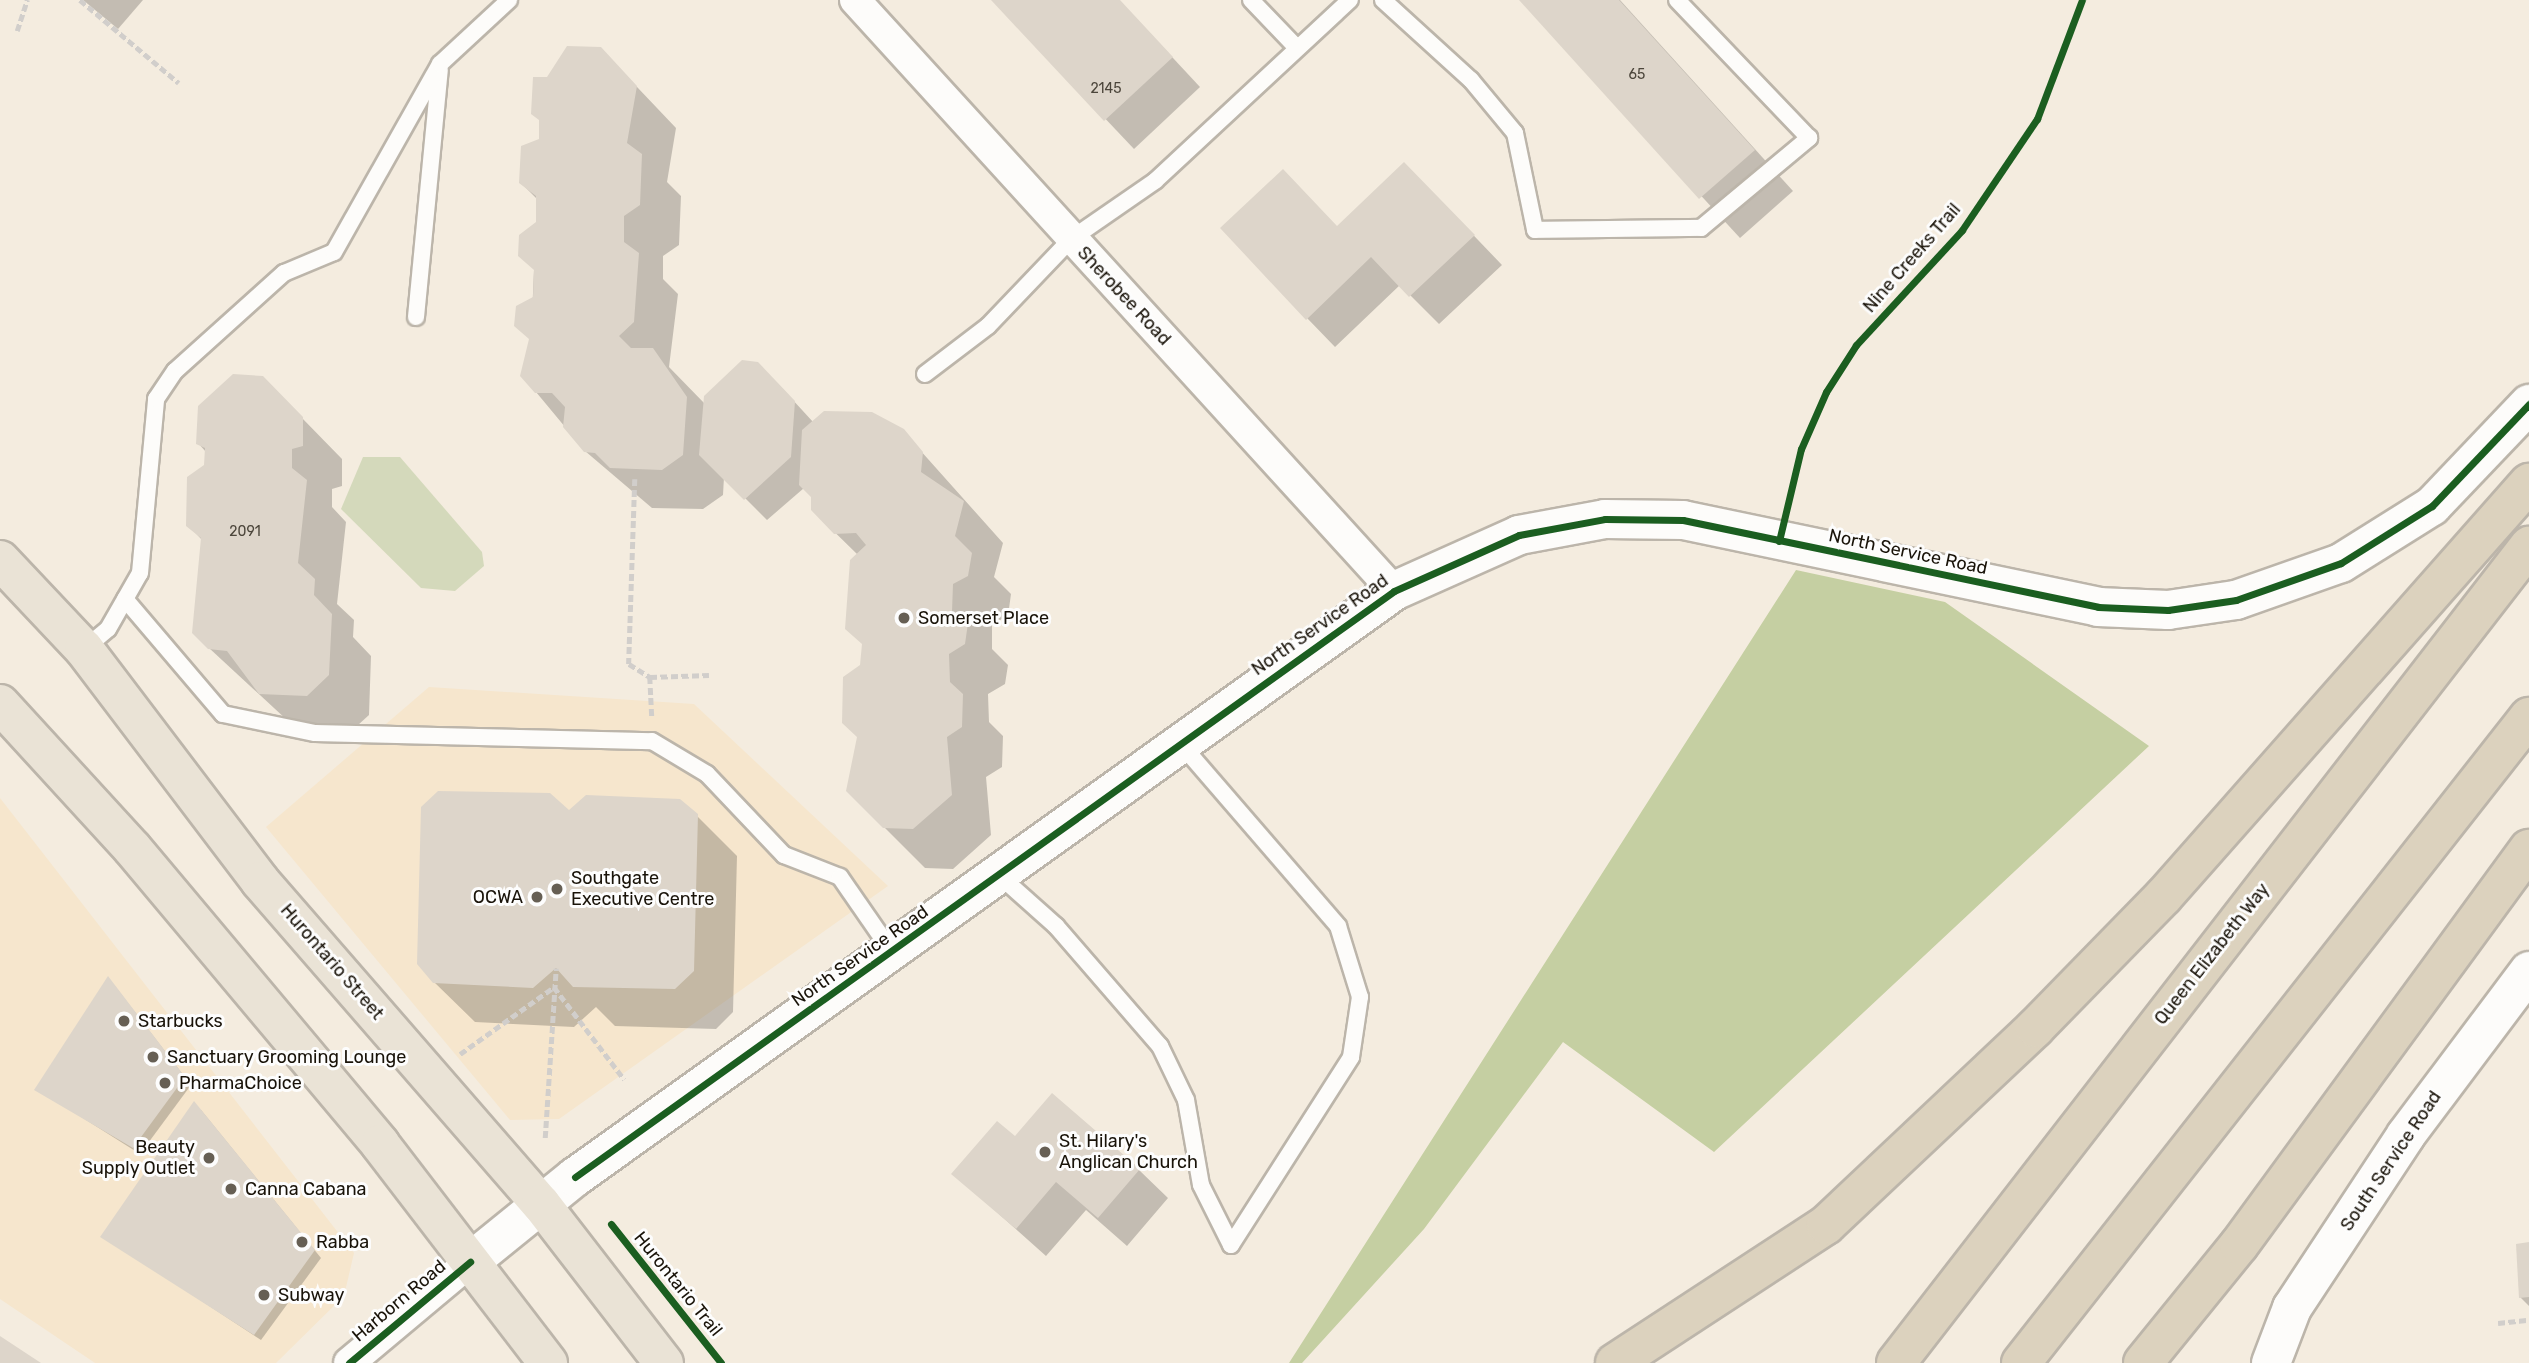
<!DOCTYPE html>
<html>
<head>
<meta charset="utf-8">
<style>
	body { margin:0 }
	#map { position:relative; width:2529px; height:1363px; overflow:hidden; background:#f4ecdf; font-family:Rubik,sans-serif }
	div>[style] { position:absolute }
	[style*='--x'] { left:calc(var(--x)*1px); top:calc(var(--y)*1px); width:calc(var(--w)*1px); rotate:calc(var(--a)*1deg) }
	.built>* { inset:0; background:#f6e6cd }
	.green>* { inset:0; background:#d4d9bb }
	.forest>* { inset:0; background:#c5cfa2 }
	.shadow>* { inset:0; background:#0003 }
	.building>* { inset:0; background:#ddd5ca }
	.path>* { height:4.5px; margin-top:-2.25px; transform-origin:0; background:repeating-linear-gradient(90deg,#d1cecb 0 7px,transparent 0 10.5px) }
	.roads { filter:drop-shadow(2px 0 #bcb5aa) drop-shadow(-2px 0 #bcb5aa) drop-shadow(0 2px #bcb5aa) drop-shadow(0 -2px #bcb5aa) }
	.service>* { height:16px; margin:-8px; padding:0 8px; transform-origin:8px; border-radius:8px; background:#fdfcfa }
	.minor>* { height:30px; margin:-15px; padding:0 15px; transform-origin:15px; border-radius:15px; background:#fdfcfa }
	.tertiary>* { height:38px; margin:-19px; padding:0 19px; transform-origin:19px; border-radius:19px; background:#fdfcfa }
	.primary>* { height:38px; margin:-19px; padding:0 19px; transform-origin:19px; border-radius:19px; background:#eae3d6 }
	.motorway>* { height:38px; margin:-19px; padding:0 19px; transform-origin:19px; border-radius:19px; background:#dcd2be }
	.cycleway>* { height:7px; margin:-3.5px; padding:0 3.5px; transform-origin:3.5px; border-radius:3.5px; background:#1b5e20 }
	.dots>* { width:19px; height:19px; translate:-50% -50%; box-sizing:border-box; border:4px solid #fdfdfd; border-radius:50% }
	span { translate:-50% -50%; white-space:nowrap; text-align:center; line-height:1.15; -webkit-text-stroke:6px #fdfdfd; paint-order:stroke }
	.number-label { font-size:14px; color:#4c463b }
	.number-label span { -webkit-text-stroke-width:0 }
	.street-label { font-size:18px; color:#191309 }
	.poi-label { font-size:18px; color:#191309 }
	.left { translate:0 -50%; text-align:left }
	.right { translate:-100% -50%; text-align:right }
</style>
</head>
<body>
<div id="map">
	<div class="built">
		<i style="clip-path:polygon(429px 687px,694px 704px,888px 886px,559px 1119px,510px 1120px,266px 827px)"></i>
		<i style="clip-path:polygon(0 798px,354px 1253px,344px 1296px,276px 1363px,95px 1363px,0 1299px)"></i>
	</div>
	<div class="green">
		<i style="clip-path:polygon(363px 457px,400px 457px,482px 552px,484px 566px,455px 591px,421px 588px,341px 509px)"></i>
	</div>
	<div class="forest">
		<i style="clip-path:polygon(1796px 570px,1945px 602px,2149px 746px,1714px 1152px,1563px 1042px,1424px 1229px,1302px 1363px,1289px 1363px)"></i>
	</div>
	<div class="shadow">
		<i style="clip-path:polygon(83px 0,143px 0,118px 29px)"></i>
		<i style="clip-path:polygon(993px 0,1119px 0,1200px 87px,1134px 149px)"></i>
		<i style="clip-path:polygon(1521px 0,1620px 0,1793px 191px,1740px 238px)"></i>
		<i style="clip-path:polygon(600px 48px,676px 128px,667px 182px,681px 196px,679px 245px,663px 256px,663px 279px,678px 294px,669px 367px,705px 404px,780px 386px,814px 423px,903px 431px,1003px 543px,994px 577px,1011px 594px,1008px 616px,992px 624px,992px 649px,1008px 665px,1005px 684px,988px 694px,989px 722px,1003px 736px,1002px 767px,986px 777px,991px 835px,953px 869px,925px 868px,848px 791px,859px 738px,864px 645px,858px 555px,812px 510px,812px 496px,804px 488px,767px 520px,724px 477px,723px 495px,703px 509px,652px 508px,585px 451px,536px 392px,531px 340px,537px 199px,521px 183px,541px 140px,548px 78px)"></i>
		<i style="clip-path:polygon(1433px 193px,1502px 265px,1439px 324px,1400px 285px,1335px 347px,1307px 318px,1337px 227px)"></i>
		<i style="clip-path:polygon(302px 418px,342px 459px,342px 486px,332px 489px,332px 507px,346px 522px,337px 604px,354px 620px,353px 637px,371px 656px,369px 715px,347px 735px,301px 733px,209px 648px,203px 541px,188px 525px,206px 466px,206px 452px,198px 443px)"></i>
		<i style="clip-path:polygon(569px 813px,697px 816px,737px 856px,733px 1012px,716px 1029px,615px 1026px,596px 1007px,574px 1027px,475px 1022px,434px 982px)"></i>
		<i style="clip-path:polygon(114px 985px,191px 1085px,140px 1154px,37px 1089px)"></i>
		<i style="clip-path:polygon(201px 1110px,321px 1258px,261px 1340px,103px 1236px)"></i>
		<i style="clip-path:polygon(1015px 1138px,1139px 1170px,1168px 1198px,1127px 1246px,1086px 1210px,1046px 1256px,954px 1174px)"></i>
		<i style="clip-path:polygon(2529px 1244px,2529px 1306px,2520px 1297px)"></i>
	</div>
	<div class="building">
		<i style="clip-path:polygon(991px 0,1120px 0,1173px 57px,1104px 121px)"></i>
		<i style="clip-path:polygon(1519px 0,1619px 0,1755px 150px,1699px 199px)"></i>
		<i style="clip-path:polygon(567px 46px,601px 47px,637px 86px,627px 143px,642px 154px,640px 205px,624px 216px,624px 242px,639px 253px,634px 322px,619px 336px,631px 348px,653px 348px,687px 397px,683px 455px,662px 470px,610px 468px,595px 453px,584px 452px,563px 427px,565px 407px,552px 393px,535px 393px,520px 376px,529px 339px,514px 326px,516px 306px,533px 297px,534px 270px,518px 256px,519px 235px,536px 222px,536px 196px,519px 183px,521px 146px,539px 139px,539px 120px,531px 114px,533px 77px,547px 77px)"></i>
		<i style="clip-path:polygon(1404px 162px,1475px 235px,1409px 297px,1371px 257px,1306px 320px,1220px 228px,1283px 169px,1337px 226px)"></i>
		<i style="clip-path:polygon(742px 360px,758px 362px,795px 401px,791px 457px,744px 500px,699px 455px,704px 396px)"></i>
		<i style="clip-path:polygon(233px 374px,263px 376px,303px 417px,303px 446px,292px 449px,292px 468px,307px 480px,298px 563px,315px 579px,314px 595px,332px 614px,329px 675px,307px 696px,259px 694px,227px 651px,208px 649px,192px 633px,201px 538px,186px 526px,187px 477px,204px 465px,205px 448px,196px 444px,198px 406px)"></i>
		<i style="clip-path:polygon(824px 411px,872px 412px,904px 429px,923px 452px,921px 472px,964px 501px,955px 536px,972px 553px,968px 576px,953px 584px,952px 612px,968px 623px,965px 644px,949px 654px,950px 682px,963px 694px,962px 727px,947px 737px,952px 795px,913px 829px,883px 828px,846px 791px,857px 737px,842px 723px,843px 677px,860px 665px,862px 644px,845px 629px,850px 560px,866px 545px,856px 533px,834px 534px,811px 510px,811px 497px,799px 485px,802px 430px)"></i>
		<i style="clip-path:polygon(438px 791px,550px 793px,569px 810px,586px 795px,680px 799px,698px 814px,694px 971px,675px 989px,573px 987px,556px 968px,533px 988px,433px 983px,417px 964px,421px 807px)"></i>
		<i style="clip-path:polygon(108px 976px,185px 1077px,133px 1148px,34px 1090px)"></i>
		<i style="clip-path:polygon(1052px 1093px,1140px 1169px,1098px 1218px,1056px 1182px,1016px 1229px,951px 1174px,997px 1121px,1015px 1136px)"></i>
		<i style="clip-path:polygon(194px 1101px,315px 1250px,254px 1335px,100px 1237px)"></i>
		<i style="clip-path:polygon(2529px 1242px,2529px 1297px,2519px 1298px,2516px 1244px)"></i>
		<i style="clip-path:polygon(0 1336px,41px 1363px,0 1363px)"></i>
	</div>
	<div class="path">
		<i style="--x:80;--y:0;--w:129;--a:40"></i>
		<i style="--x:17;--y:31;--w:33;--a:-72"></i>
		<i style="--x:635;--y:479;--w:185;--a:91.9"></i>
		<i style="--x:629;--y:664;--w:25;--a:32"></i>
		<i style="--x:650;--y:677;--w:59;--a:-1.9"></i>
		<i style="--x:650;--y:677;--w:41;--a:87.2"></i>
		<i style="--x:460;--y:1054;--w:115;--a:-35.5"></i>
		<i style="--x:554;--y:987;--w:116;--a:52.7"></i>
		<i style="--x:545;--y:1138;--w:170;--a:-86.3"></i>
		<i style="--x:2498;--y:1323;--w:31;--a:-6"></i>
	</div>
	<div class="roads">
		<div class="service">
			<i style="--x:1251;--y:0;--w:66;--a:46.2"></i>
			<i style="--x:1383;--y:0;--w:119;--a:42.3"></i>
			<i style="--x:1471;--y:80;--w:69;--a:50.3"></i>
			<i style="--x:1515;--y:133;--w:99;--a:78.3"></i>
			<i style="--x:1535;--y:230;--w:166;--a:-0.7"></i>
			<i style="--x:1701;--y:228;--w:141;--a:-39.8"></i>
			<i style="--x:1809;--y:138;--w:191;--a:-133.7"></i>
			<i style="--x:416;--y:317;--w:248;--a:-84.5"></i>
			<i style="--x:925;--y:374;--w:79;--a:-37.3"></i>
			<i style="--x:988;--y:326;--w:120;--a:-46.3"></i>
			<i style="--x:1071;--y:239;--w:102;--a:-34.6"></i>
			<i style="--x:1155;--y:181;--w:266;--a:-42.9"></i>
			<i style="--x:125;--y:599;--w:151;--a:49.6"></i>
			<i style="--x:223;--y:714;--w:94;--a:11.7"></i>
			<i style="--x:315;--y:733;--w:337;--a:1.4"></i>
			<i style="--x:652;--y:741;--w:64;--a:31"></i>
			<i style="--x:707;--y:774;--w:112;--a:46.5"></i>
			<i style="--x:784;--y:855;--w:60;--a:21.4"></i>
			<i style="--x:840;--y:877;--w:91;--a:55.3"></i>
			<i style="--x:84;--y:649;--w:31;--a:-40"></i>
			<i style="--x:108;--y:629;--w:64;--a:-60.3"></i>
			<i style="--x:140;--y:573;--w:175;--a:-84.7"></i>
			<i style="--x:156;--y:399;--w:34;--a:-56"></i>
			<i style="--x:175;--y:371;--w:147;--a:-42"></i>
			<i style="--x:284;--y:273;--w:54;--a:-22.8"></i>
			<i style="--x:334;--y:252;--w:216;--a:-60.6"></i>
			<i style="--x:440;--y:64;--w:94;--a:-42.8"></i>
			<i style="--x:1000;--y:876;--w:75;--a:41.8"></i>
			<i style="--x:1056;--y:926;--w:159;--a:49.1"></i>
			<i style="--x:1160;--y:1046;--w:60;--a:64.3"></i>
			<i style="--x:1186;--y:1100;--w:86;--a:80"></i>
			<i style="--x:1201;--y:1185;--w:67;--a:63.4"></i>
			<i style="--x:1231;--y:1245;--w:223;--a:-57.4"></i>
			<i style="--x:1351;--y:1057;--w:61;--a:-81.5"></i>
			<i style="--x:1360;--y:997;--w:74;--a:-107.2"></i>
			<i style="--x:1338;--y:926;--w:242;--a:-130.8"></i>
		</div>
		<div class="minor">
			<i style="--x:855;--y:0;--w:800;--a:47.63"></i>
			<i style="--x:349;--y:1363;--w:158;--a:-39.9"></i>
		</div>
		<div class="tertiary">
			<i style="--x:470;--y:1262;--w:135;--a:-39"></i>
			<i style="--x:575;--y:1177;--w:1007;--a:-35.58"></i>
			<i style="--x:1394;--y:591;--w:137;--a:-24.1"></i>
			<i style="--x:1519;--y:535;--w:87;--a:-10.5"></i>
			<i style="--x:1605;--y:519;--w:78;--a:0.7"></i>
			<i style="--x:1683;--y:520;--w:424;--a:11.8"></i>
			<i style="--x:2098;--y:607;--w:70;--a:2.5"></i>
			<i style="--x:2168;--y:610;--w:69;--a:-8.4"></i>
			<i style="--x:2236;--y:600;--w:111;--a:-19.4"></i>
			<i style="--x:2341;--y:563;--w:107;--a:-32.1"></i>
			<i style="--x:2432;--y:506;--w:141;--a:-46.4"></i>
			<i style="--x:2271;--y:1363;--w:59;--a:-69.1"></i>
			<i style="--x:2292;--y:1308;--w:207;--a:-56.6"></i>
			<i style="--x:2406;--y:1135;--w:205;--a:-53.1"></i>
		</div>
		<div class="primary">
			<i style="--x:0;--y:560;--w:122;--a:46.7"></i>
			<i style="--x:84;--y:649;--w:291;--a:52.8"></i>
			<i style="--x:260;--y:881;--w:428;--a:49"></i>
			<i style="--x:541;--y:1204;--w:201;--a:52.3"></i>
			<i style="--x:0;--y:704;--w:195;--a:47.5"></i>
			<i style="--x:132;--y:848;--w:386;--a:50"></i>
			<i style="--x:380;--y:1144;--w:276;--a:52.5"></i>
		</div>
		<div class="motorway">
			<i style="--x:1615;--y:1363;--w:252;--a:-33.2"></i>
			<i style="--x:1826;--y:1225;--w:287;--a:-43.3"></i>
			<i style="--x:2035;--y:1028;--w:183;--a:-45.7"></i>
			<i style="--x:2163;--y:897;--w:553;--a:-48.52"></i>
			<i style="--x:1896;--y:1363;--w:1034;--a:-52.23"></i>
			<i style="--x:2021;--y:1363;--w:822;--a:-51.82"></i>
			<i style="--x:2143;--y:1363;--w:152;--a:-50.9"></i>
			<i style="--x:2239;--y:1245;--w:491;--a:-53.8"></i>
		</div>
	</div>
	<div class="cycleway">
		<i style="--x:1779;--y:541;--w:95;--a:-76.6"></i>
		<i style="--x:1801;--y:449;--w:62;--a:-66.3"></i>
		<i style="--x:1826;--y:392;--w:56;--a:-57.4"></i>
		<i style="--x:1856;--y:345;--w:156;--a:-47.3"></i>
		<i style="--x:1962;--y:230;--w:134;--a:-56"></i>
		<i style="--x:2037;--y:119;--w:127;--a:-69.3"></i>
		<i style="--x:575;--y:1177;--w:1007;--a:-35.58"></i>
		<i style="--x:1394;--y:591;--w:137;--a:-24.1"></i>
		<i style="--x:1519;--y:535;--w:87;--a:-10.5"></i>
		<i style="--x:1605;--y:519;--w:78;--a:0.7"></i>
		<i style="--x:1683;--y:520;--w:424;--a:11.8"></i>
		<i style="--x:2098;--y:607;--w:70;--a:2.5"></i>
		<i style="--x:2168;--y:610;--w:69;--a:-8.4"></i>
		<i style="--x:2236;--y:600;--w:111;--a:-19.4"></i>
		<i style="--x:2341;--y:563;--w:107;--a:-32.1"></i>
		<i style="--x:2432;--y:506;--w:141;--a:-46.4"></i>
		<i style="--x:611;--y:1224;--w:177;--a:51.6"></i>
		<i style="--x:349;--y:1363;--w:158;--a:-39.9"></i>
	</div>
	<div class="dots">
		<i style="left:904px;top:618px;background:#665f54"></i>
		<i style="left:557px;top:889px;background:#665f54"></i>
		<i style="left:537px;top:897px;background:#665f54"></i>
		<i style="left:124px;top:1021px;background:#665f54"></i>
		<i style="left:153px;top:1057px;background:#665f54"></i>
		<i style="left:165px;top:1083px;background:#665f54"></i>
		<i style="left:1045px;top:1152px;background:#665f54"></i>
		<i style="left:209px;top:1158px;background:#665f54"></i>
		<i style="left:231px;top:1189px;background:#665f54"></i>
		<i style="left:302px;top:1242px;background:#665f54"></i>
		<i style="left:264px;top:1295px;background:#665f54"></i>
	</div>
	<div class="number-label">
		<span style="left:1637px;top:75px">65</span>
		<span style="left:1106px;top:89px">2145</span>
		<span style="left:245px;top:532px">2091</span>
	</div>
	<div class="street-label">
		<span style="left:1912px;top:258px;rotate:-49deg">Nine Creeks Trail</span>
		<span style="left:1124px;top:296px;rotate:47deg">Sherobee Road</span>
		<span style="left:1908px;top:552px;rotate:12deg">North Service Road</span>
		<span style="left:1320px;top:625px;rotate:-35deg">North Service Road</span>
		<span style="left:2212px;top:954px;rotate:-52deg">Queen Elizabeth Way</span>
		<span style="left:860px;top:956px;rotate:-35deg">North Service Road</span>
		<span style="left:332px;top:962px;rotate:49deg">Hurontario Street</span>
		<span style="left:2391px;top:1161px;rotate:-56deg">South Service Road</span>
		<span style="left:678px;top:1284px;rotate:51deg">Hurontario Trail</span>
		<span style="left:399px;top:1301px;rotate:-40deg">Harborn Road</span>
	</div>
	<div class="poi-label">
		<span class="left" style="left:918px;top:618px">Somerset Place</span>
		<span class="left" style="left:571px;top:889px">Southgate<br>Executive Centre</span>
		<span class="right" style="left:523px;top:897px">OCWA</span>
		<span class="left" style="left:138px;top:1021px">Starbucks</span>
		<span class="left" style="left:167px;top:1057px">Sanctuary Grooming Lounge</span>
		<span class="left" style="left:179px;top:1083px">PharmaChoice</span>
		<span class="left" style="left:1059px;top:1152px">St. Hilary's<br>Anglican Church</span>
		<span class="right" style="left:195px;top:1158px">Beauty<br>Supply Outlet</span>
		<span class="left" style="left:245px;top:1189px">Canna Cabana</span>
		<span class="left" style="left:316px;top:1242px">Rabba</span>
		<span class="left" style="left:278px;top:1295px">Subway</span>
	</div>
</div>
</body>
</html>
